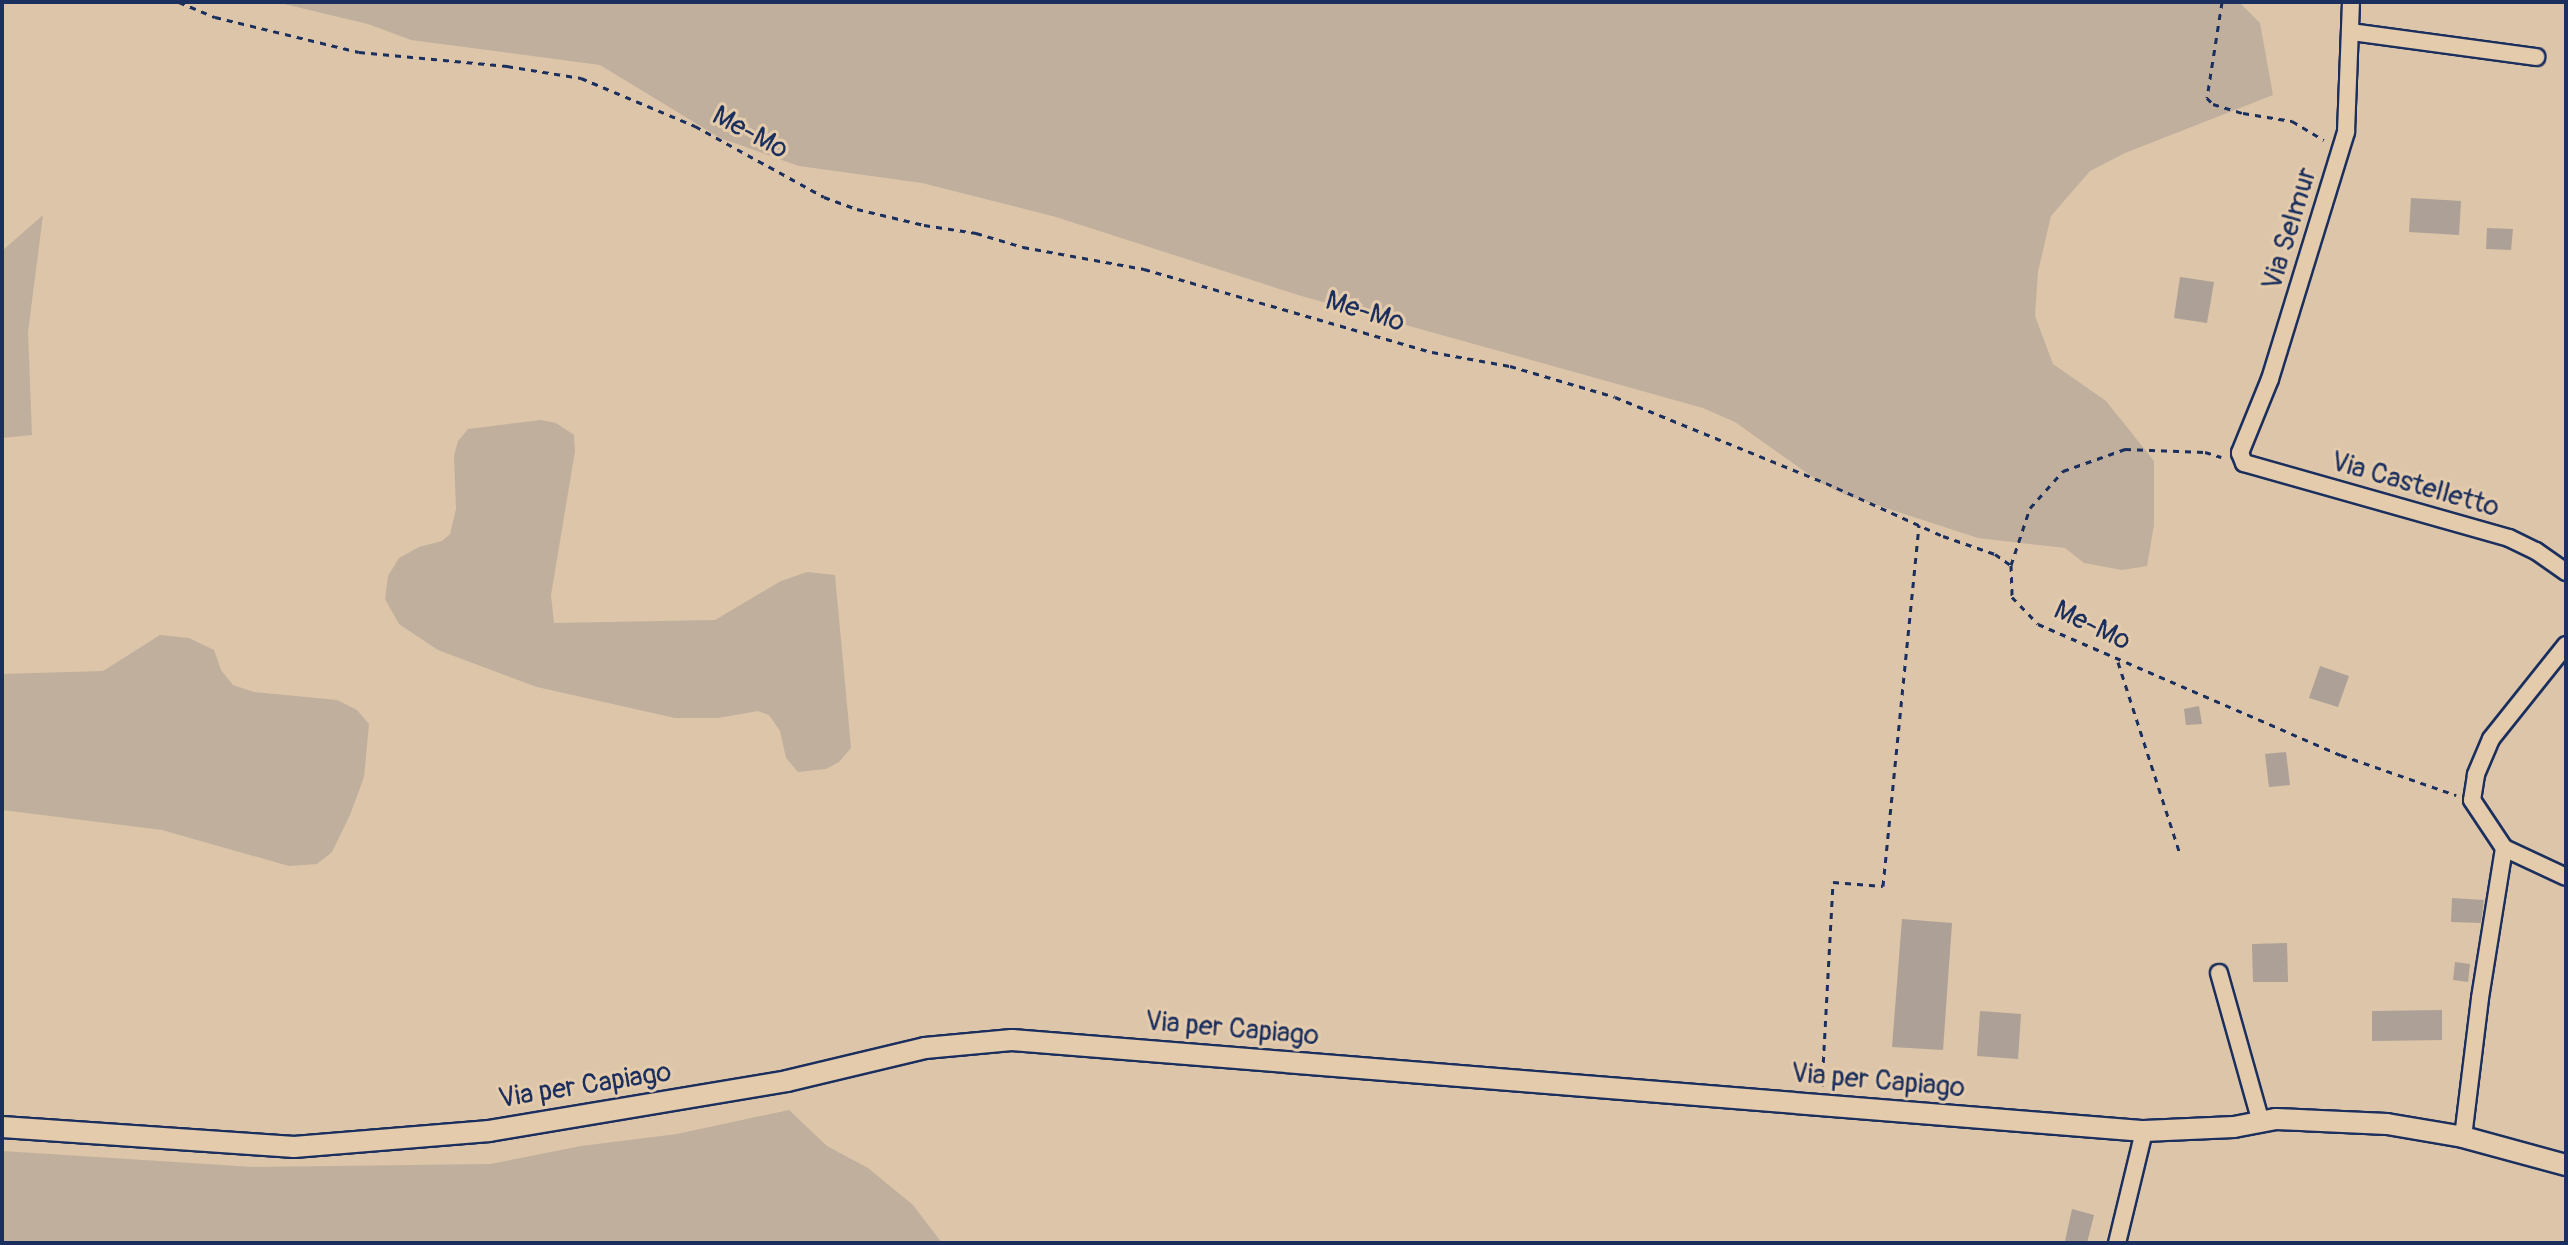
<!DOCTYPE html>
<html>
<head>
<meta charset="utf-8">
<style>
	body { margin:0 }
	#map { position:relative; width:2568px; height:1245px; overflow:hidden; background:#dcc5a9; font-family:Pangolin,sans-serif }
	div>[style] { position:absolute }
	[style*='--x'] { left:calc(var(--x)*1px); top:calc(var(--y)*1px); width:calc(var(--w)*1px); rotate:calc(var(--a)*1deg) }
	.green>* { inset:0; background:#c0af9d }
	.building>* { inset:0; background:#ada096 }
	.path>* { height:3px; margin-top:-1.5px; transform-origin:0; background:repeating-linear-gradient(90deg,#1b2f5e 0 6px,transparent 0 12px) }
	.roads { filter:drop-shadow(2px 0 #1b2f5e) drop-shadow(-2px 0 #1b2f5e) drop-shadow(0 2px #1b2f5e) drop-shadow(0 -2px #1b2f5e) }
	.minor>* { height:16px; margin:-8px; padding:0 8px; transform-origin:8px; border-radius:8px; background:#e4cbac }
	.tertiary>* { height:20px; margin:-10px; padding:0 10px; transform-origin:10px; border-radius:10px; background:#e4cbac }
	span { translate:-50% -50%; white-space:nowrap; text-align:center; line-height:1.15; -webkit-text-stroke:6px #e4cbac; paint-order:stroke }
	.street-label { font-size:28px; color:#1b2f5e }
	.frame { position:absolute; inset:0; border:4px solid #1b2f5e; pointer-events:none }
</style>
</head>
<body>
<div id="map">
	<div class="green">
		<i style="clip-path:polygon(276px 2px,2239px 2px,2260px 23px,2273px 95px,2125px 153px,2090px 171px,2051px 216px,2038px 272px,2035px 316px,2053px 364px,2106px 401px,2154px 461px,2154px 525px,2147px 566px,2122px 570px,2084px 563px,2065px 548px,1978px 538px,1846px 495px,1821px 483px,1735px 422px,1703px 408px,1298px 295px,1056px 217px,922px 183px,799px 166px,720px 138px,600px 65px,411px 40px,368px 24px)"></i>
		<i style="clip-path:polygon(43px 215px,28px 332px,32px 435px,2px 438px,2px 251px)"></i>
		<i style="clip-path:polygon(541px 420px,556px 423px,574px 435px,575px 451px,551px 595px,554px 623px,715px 620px,781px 581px,807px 572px,835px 575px,851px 748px,839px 762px,826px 769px,798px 772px,786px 758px,780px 731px,769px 715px,758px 711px,718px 718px,675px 718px,537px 687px,438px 650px,399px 624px,385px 599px,388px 576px,399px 558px,419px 547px,442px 541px,450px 534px,456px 509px,454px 456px,458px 441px,468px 429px)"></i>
		<i style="clip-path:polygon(160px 635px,189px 638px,214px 650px,221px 670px,233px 685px,254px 692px,337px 700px,357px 710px,369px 724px,364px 777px,350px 815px,332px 852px,317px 864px,289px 866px,162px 830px,2px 810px,2px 674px,103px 671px)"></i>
		<i style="clip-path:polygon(789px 1110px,827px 1146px,868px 1168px,913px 1205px,942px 1243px,2px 1243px,2px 1151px,253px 1167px,491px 1164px,581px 1146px,677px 1134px)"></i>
	</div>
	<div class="building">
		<i style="clip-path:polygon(2411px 198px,2461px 201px,2459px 235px,2409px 232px)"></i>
		<i style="clip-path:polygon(2487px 228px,2513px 229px,2511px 250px,2486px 249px)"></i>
		<i style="clip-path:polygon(2180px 277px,2214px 282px,2207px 323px,2174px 318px)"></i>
		<i style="clip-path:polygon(2320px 666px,2349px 676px,2338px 707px,2309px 698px)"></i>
		<i style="clip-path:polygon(2199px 706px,2202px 724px,2186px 725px,2184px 709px)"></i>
		<i style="clip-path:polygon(2286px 752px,2290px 785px,2269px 787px,2265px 754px)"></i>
		<i style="clip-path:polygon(2452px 898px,2484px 900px,2481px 923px,2451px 922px)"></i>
		<i style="clip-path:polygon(1902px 919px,1952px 923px,1943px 1050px,1892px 1047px)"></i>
		<i style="clip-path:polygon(2287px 943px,2288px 982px,2253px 982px,2252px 944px)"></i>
		<i style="clip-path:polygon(2455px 962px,2470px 964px,2468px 982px,2453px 980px)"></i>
		<i style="clip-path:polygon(2442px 1010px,2442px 1040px,2372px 1041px,2372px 1011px)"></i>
		<i style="clip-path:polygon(1980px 1011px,2021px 1014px,2018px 1059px,1977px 1056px)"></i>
		<i style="clip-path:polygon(2072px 1209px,2094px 1215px,2087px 1243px,2065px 1241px)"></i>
	</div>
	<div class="path">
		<i style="--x:179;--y:2;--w:39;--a:23"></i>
		<i style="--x:215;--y:17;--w:148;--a:13.7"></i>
		<i style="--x:359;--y:52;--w:149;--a:5.4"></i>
		<i style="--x:507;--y:66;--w:75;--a:9.2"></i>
		<i style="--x:581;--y:78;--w:124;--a:22.8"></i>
		<i style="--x:695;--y:126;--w:147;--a:28.8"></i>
		<i style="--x:824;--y:197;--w:35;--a:20"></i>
		<i style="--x:857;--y:209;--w:69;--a:13.4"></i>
		<i style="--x:924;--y:225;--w:53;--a:8.7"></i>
		<i style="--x:976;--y:233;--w:49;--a:16.6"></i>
		<i style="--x:1023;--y:247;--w:123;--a:10.3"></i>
		<i style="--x:1144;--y:269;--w:300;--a:16.1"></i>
		<i style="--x:1432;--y:352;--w:79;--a:10.2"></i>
		<i style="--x:1510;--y:366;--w:109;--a:16.4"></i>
		<i style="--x:1615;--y:397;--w:228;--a:22.2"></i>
		<i style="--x:1826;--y:483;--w:128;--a:24.4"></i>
		<i style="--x:1943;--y:536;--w:55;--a:19.1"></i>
		<i style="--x:1995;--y:554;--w:19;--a:35"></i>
		<i style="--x:2011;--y:565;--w:32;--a:88"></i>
		<i style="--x:2012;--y:597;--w:37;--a:46"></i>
		<i style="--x:2038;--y:624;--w:330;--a:23.4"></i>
		<i style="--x:2341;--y:755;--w:122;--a:19.2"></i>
		<i style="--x:2222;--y:2;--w:97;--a:98.9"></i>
		<i style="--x:2207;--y:98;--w:8;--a:45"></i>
		<i style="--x:2213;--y:104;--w:31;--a:17"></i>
		<i style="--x:2243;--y:113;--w:50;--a:9.3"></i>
		<i style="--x:2292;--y:121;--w:37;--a:31"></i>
		<i style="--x:2011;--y:565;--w:60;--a:-71.6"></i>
		<i style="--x:2030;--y:508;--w:50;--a:-48.3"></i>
		<i style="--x:2063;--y:471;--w:66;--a:-19.5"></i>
		<i style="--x:2125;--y:449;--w:80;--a:2.1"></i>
		<i style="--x:2205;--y:452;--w:17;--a:17"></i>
		<i style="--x:2118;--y:662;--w:199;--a:72.1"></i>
		<i style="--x:1822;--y:1086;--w:204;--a:-86.9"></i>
		<i style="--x:1833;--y:882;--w:50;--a:4.6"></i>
		<i style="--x:1883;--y:886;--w:363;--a:-84.3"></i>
	</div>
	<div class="roads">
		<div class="minor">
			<i style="--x:2351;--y:2;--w:130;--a:92.2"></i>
			<i style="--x:2346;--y:132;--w:258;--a:107.1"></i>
			<i style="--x:2270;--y:379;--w:80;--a:112.1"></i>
			<i style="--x:2240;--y:453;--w:11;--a:68"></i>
			<i style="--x:2244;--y:463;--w:275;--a:15.8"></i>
			<i style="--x:2509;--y:538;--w:30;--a:26"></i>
			<i style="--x:2536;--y:551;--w:37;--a:35"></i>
			<i style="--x:2351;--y:32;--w:187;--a:7.7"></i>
			<i style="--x:2566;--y:645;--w:120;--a:128.6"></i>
			<i style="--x:2491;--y:739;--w:39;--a:113"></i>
			<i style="--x:2476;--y:775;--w:25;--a:99"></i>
			<i style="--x:2472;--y:800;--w:58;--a:56.3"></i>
			<i style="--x:2504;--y:848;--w:68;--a:25.1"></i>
			<i style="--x:2219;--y:973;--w:155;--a:74.3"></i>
			<i style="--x:2463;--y:1137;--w:140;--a:-83"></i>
			<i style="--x:2480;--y:998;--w:152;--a:-80.9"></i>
			<i style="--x:2117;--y:1243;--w:115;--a:-76.4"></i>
		</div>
		<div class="tertiary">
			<i style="--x:2;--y:1127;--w:293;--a:3.9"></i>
			<i style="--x:294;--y:1147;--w:196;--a:-4.7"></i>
			<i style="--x:489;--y:1131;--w:302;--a:-9.5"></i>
			<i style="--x:787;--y:1081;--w:142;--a:-13.4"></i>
			<i style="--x:925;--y:1048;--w:87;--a:-5.3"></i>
			<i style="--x:1012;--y:1040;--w:1136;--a:4.6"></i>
			<i style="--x:2144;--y:1131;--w:90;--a:-2.5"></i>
			<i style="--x:2234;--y:1127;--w:43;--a:-10.8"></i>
			<i style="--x:2276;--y:1119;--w:111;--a:2.6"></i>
			<i style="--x:2387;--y:1124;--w:77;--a:9.7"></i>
			<i style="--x:2463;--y:1137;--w:107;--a:15.2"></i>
		</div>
	</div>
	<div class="street-label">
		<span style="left:750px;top:133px;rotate:28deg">Me-Mo</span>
		<span style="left:2290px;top:229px;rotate:-73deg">Via Selmur</span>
		<span style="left:1365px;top:312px;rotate:17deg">Me-Mo</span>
		<span style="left:2415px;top:485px;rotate:16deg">Via Castelletto</span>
		<span style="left:2092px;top:626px;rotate:25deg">Me-Mo</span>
		<span style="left:1232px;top:1029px;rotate:5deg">Via per Capiago</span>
		<span style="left:1878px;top:1081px;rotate:5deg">Via per Capiago</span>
		<span style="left:585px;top:1086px;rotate:-9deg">Via per Capiago</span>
	</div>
	<div class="frame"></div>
</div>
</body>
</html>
